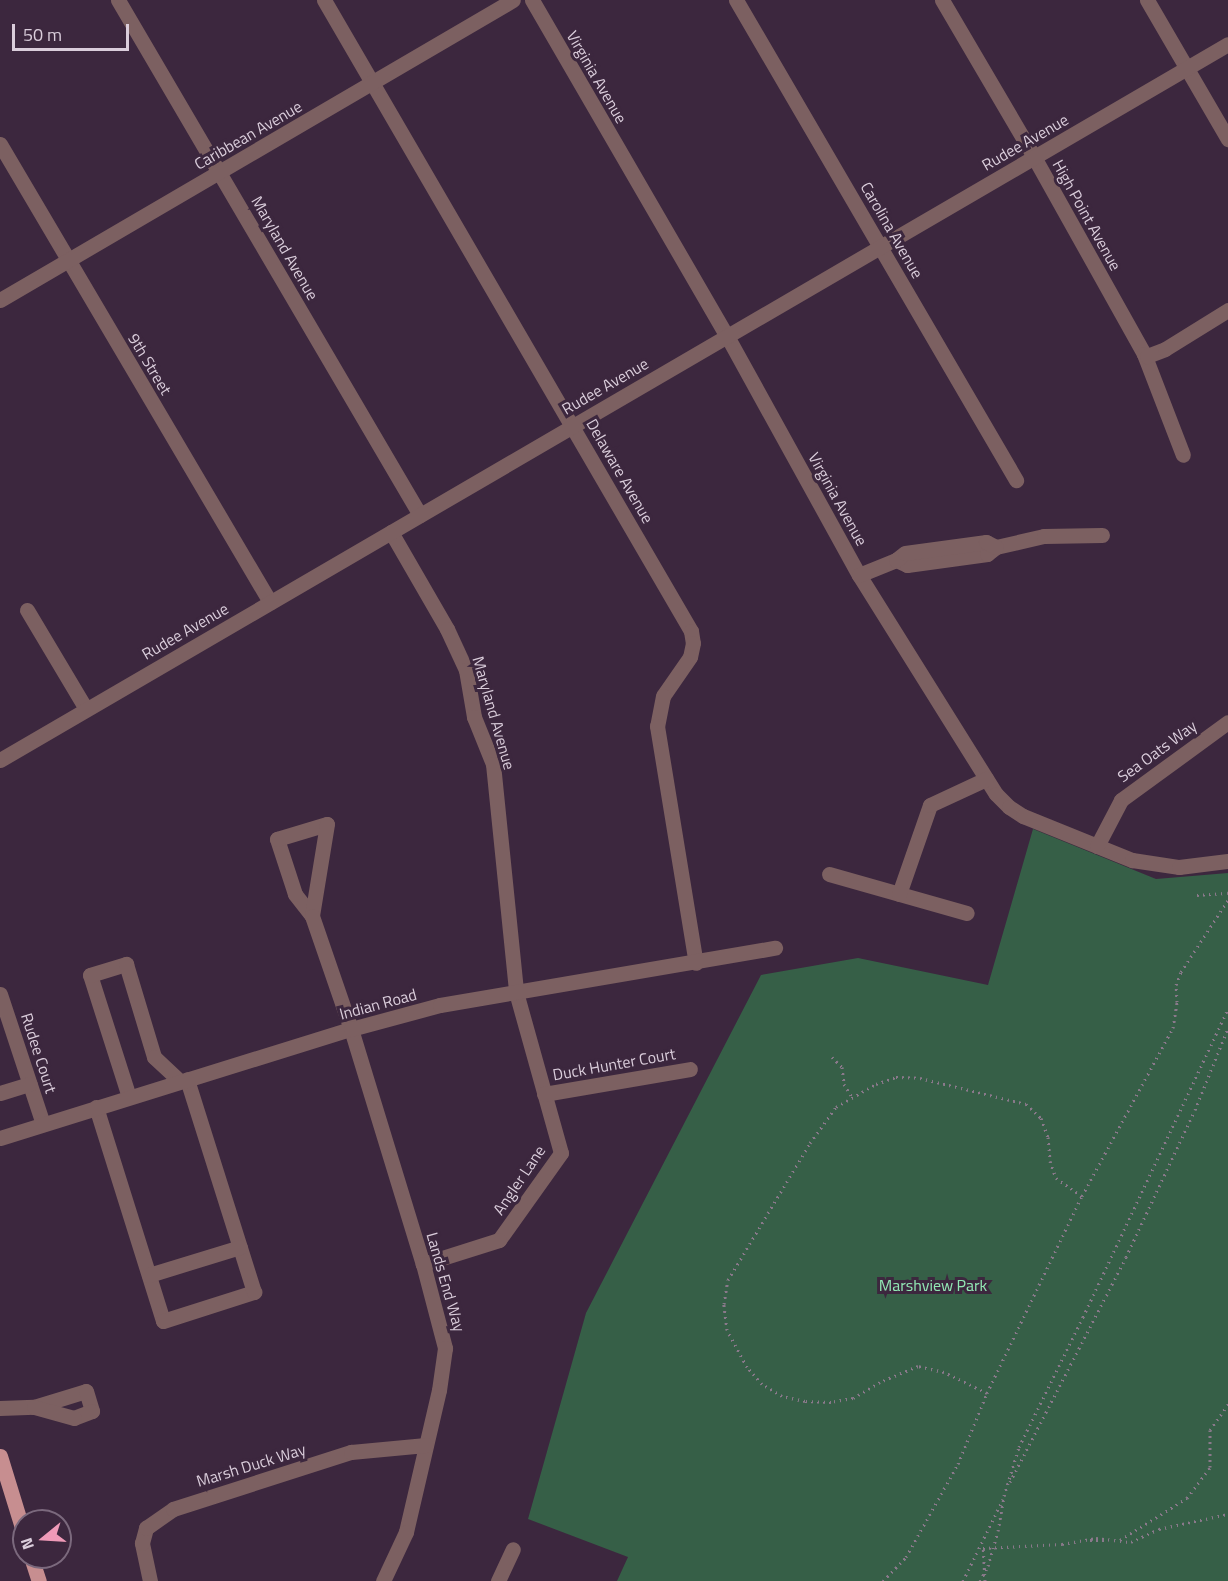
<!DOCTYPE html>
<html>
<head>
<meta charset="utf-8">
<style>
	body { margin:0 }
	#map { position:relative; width:1228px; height:1581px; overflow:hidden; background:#3c273e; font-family:"Titillium Web",sans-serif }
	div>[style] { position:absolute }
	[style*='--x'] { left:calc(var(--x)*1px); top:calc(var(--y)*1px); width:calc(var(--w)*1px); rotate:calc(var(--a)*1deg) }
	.green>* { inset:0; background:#365f47 }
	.path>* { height:3px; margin-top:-1.5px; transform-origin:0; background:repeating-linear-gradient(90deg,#8a798b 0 1.5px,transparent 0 6px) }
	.minor>* { height:15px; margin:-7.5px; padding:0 7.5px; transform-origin:7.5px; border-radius:7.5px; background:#7c6061 }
	.major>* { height:15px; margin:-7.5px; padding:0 7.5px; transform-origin:7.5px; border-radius:7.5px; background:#c78e90 }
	span { translate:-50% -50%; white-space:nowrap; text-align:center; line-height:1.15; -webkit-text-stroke:6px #3c273e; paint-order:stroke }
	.street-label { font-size:16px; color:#dacddb }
	.park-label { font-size:16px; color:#92e8b4 }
	.north { position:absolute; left:12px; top:1509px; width:60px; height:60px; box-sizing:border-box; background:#3c273e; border:2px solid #7b697d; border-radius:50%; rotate:252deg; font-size:16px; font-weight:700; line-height:24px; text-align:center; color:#dacddb }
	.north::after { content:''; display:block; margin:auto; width:21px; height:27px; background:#ef9ab8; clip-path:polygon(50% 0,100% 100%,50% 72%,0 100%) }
	.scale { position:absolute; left:12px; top:24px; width:117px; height:27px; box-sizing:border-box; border:3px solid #dacddb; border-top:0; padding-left:8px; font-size:18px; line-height:21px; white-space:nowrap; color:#dacddb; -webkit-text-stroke:4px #3c273e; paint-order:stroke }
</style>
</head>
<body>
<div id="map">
	<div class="green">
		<i style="clip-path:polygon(1033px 829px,1156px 879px,1228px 873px,1228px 1581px,617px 1581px,628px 1557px,528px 1519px,586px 1313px,761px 975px,858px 958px,988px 985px)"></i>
	</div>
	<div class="path">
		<i style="--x:1197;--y:895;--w:31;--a:-4"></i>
		<i style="--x:832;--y:1057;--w:14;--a:45"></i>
		<i style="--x:842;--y:1067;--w:17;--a:83"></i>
		<i style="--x:844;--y:1084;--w:15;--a:58"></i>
		<i style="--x:987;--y:1393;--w:48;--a:-154"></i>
		<i style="--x:944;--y:1372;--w:27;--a:-167"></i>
		<i style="--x:918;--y:1366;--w:41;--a:157.2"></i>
		<i style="--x:880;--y:1382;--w:31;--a:149"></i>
		<i style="--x:853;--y:1398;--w:22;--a:170"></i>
		<i style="--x:831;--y:1402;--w:26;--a:-178"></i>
		<i style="--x:805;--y:1401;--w:24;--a:-168"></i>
		<i style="--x:782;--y:1396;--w:23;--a:-149"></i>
		<i style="--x:762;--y:1384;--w:23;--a:-131"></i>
		<i style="--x:747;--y:1367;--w:42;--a:-118.4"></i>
		<i style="--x:727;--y:1330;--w:26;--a:-97"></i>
		<i style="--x:724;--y:1304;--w:24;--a:-81"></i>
		<i style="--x:728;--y:1280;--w:160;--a:-59.1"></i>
		<i style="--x:810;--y:1143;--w:44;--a:-54.2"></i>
		<i style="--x:836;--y:1107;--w:46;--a:-29.9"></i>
		<i style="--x:876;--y:1084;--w:21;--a:-19"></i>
		<i style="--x:896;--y:1077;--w:24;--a:2"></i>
		<i style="--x:920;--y:1078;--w:109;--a:13.8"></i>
		<i style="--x:1026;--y:1104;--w:21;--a:43"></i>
		<i style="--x:1041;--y:1118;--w:20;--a:70"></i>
		<i style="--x:1048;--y:1137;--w:24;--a:85"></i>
		<i style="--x:1050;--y:1161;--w:18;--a:71"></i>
		<i style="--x:1056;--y:1178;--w:32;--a:35"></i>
		<i style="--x:1010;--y:1482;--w:253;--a:-62.7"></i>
		<i style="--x:1126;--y:1257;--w:162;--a:-64.9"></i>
		<i style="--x:1195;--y:1110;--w:88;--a:-68.1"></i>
		<i style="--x:1090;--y:1540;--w:14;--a:0"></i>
		<i style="--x:1120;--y:1540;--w:79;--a:-32.1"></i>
		<i style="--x:1187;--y:1498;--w:39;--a:-53"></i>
		<i style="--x:1210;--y:1467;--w:37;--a:-90"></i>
		<i style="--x:1210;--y:1430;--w:32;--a:-55"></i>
		<i style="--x:883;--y:1581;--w:33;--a:-46"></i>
		<i style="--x:906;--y:1557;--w:107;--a:-60.8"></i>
		<i style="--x:958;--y:1464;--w:77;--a:-67.8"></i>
		<i style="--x:987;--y:1393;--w:219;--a:-64.3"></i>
		<i style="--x:1082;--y:1196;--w:191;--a:-61.6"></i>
		<i style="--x:1173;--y:1028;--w:26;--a:-81"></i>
		<i style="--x:1177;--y:1002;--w:17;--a:-93"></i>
		<i style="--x:1176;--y:985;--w:14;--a:-69"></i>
		<i style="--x:1181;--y:972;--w:86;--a:-56.9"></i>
		<i style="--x:963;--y:1581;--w:91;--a:-64"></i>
		<i style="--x:980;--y:1581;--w:17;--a:-62"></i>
		<i style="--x:988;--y:1566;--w:36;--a:-74"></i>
		<i style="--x:998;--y:1531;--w:36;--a:-80"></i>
		<i style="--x:1004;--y:1496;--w:51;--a:-73"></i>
		<i style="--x:1019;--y:1447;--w:145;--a:-63.8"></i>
		<i style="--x:1083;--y:1317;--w:340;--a:-64.8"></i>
		<i style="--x:985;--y:1581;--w:33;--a:-93"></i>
		<i style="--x:983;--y:1548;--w:79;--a:-2.9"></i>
		<i style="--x:1062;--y:1544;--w:35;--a:-10"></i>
		<i style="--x:1096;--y:1538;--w:35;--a:7"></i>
		<i style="--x:1131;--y:1542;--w:31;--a:-25"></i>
		<i style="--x:1159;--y:1529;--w:71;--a:-12.3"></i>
	</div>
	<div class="minor">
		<i style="--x:118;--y:0;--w:597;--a:59.61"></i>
		<i style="--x:324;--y:0;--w:730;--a:59.82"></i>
		<i style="--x:691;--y:631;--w:12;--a:81"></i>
		<i style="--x:693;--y:643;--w:14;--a:102"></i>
		<i style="--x:690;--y:657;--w:47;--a:124.7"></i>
		<i style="--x:663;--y:696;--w:31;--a:101"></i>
		<i style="--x:657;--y:726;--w:240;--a:80.7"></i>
		<i style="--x:532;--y:0;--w:388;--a:59.9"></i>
		<i style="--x:727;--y:336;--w:273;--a:61.1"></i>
		<i style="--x:859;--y:575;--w:258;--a:58"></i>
		<i style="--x:996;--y:794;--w:18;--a:45"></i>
		<i style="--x:1009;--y:807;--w:17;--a:33"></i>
		<i style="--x:1023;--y:816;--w:118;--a:22"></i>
		<i style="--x:1132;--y:860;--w:48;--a:8.5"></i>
		<i style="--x:1179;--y:867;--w:49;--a:-7"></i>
		<i style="--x:736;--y:0;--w:556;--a:59.74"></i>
		<i style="--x:942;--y:0;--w:182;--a:59.6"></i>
		<i style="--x:1034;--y:157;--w:226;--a:60.8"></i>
		<i style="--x:1144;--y:354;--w:108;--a:68.9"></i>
		<i style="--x:1147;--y:0;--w:161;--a:59.8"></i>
		<i style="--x:0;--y:144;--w:532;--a:59.48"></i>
		<i style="--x:0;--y:300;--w:594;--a:-30.32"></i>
		<i style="--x:1144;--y:354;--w:4;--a:34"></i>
		<i style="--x:1147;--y:356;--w:19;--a:-21"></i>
		<i style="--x:1165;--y:349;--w:74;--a:-31.8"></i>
		<i style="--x:391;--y:532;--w:112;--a:60"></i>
		<i style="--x:447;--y:629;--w:45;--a:65.1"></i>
		<i style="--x:466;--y:670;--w:48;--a:80.3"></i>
		<i style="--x:474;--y:717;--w:51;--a:68"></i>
		<i style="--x:493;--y:764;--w:229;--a:84.2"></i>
		<i style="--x:516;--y:992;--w:167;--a:74.4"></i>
		<i style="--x:561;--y:1153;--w:107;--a:125.5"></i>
		<i style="--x:499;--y:1240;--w:80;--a:162.5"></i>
		<i style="--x:896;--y:560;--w:12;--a:24"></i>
		<i style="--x:907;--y:565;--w:81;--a:-7.8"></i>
		<i style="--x:987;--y:554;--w:11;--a:-38"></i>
		<i style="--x:996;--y:547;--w:49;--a:-12.9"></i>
		<i style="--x:1044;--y:536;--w:58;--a:-1"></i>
		<i style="--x:859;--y:575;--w:40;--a:-22"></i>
		<i style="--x:896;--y:560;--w:11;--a:-38"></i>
		<i style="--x:905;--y:553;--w:82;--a:-7.7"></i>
		<i style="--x:986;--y:542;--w:11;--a:27"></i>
		<i style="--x:27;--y:610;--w:115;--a:59.2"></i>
		<i style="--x:0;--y:760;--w:1421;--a:-30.24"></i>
		<i style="--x:1097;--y:846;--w:52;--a:-62.4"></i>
		<i style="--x:1121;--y:800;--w:132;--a:-36.1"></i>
		<i style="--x:829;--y:874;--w:143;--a:15.8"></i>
		<i style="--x:899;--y:894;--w:94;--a:-70.8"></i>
		<i style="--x:930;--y:805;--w:62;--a:-24.9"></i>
		<i style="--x:312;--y:916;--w:28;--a:-128"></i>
		<i style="--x:295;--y:894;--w:58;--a:-108.1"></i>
		<i style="--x:277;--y:839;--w:52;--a:-16.7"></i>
		<i style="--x:327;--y:824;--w:93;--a:99.3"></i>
		<i style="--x:312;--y:916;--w:120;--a:71"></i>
		<i style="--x:351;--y:1029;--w:246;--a:73"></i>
		<i style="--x:423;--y:1264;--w:87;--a:75.3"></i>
		<i style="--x:445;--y:1348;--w:42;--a:98.1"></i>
		<i style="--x:439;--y:1390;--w:146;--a:103.1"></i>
		<i style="--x:406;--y:1532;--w:54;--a:115.1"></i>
		<i style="--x:0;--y:994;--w:137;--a:71.7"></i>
		<i style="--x:0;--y:1093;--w:31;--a:-17"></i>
		<i style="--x:544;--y:1094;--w:148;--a:-9.7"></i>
		<i style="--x:129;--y:1097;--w:128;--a:-107.7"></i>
		<i style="--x:90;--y:975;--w:38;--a:-17"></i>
		<i style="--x:126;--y:964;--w:97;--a:73.2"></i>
		<i style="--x:154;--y:1057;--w:35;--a:43"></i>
		<i style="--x:96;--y:1107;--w:224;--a:72.6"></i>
		<i style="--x:163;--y:1321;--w:96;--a:-17.7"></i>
		<i style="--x:254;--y:1292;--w:223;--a:-107.5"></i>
		<i style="--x:0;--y:1138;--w:368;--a:-17.3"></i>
		<i style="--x:351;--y:1029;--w:92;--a:-15.1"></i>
		<i style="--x:440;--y:1005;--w:340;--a:-9.7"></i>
		<i style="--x:149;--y:1275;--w:95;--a:-17.1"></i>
		<i style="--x:0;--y:1408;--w:34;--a:-2"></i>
		<i style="--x:34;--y:1407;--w:54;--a:-17.1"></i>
		<i style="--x:86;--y:1391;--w:21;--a:73"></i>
		<i style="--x:92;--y:1411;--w:19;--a:159"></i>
		<i style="--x:74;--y:1418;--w:41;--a:-164.6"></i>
		<i style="--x:150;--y:1581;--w:39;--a:-102"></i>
		<i style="--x:142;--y:1543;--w:16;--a:-75"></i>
		<i style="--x:146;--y:1528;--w:33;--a:-35"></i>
		<i style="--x:173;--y:1509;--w:187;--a:-17.8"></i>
		<i style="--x:351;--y:1452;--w:75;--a:-5.3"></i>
		<i style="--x:498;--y:1581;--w:35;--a:-65"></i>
	</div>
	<div class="major">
		<i style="--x:0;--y:1456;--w:82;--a:72.9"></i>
		<i style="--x:31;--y:1557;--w:25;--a:72"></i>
	</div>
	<div class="street-label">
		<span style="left:597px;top:77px;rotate:60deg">Virginia Avenue</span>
		<span style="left:248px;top:135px;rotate:-30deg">Caribbean Avenue</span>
		<span style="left:1025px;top:142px;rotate:-30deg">Rudee Avenue</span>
		<span style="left:1087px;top:215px;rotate:61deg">High Point Avenue</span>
		<span style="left:892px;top:230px;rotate:60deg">Carolina Avenue</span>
		<span style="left:285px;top:248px;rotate:60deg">Maryland Avenue</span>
		<span style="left:150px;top:364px;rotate:59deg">9th Street</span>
		<span style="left:605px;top:386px;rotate:-30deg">Rudee Avenue</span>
		<span style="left:620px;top:471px;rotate:60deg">Delaware Avenue</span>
		<span style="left:838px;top:499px;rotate:61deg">Virginia Avenue</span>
		<span style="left:185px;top:631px;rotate:-30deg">Rudee Avenue</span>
		<span style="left:494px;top:713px;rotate:74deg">Maryland Avenue</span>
		<span style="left:1157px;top:751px;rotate:-36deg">Sea Oats Way</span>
		<span style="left:378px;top:1004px;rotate:-15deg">Indian Road</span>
		<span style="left:39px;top:1053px;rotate:72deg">Rudee Court</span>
		<span style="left:614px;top:1064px;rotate:-10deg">Duck Hunter Court</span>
		<span style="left:519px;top:1180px;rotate:-56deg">Angler Lane</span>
		<span style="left:446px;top:1282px;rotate:74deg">Lands End Way</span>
		<span style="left:251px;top:1465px;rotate:-17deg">Marsh Duck Way</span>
	</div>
	<div class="park-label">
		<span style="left:933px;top:1285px">Marshview Park</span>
	</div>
	<div class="north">N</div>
	<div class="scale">50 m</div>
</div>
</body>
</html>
